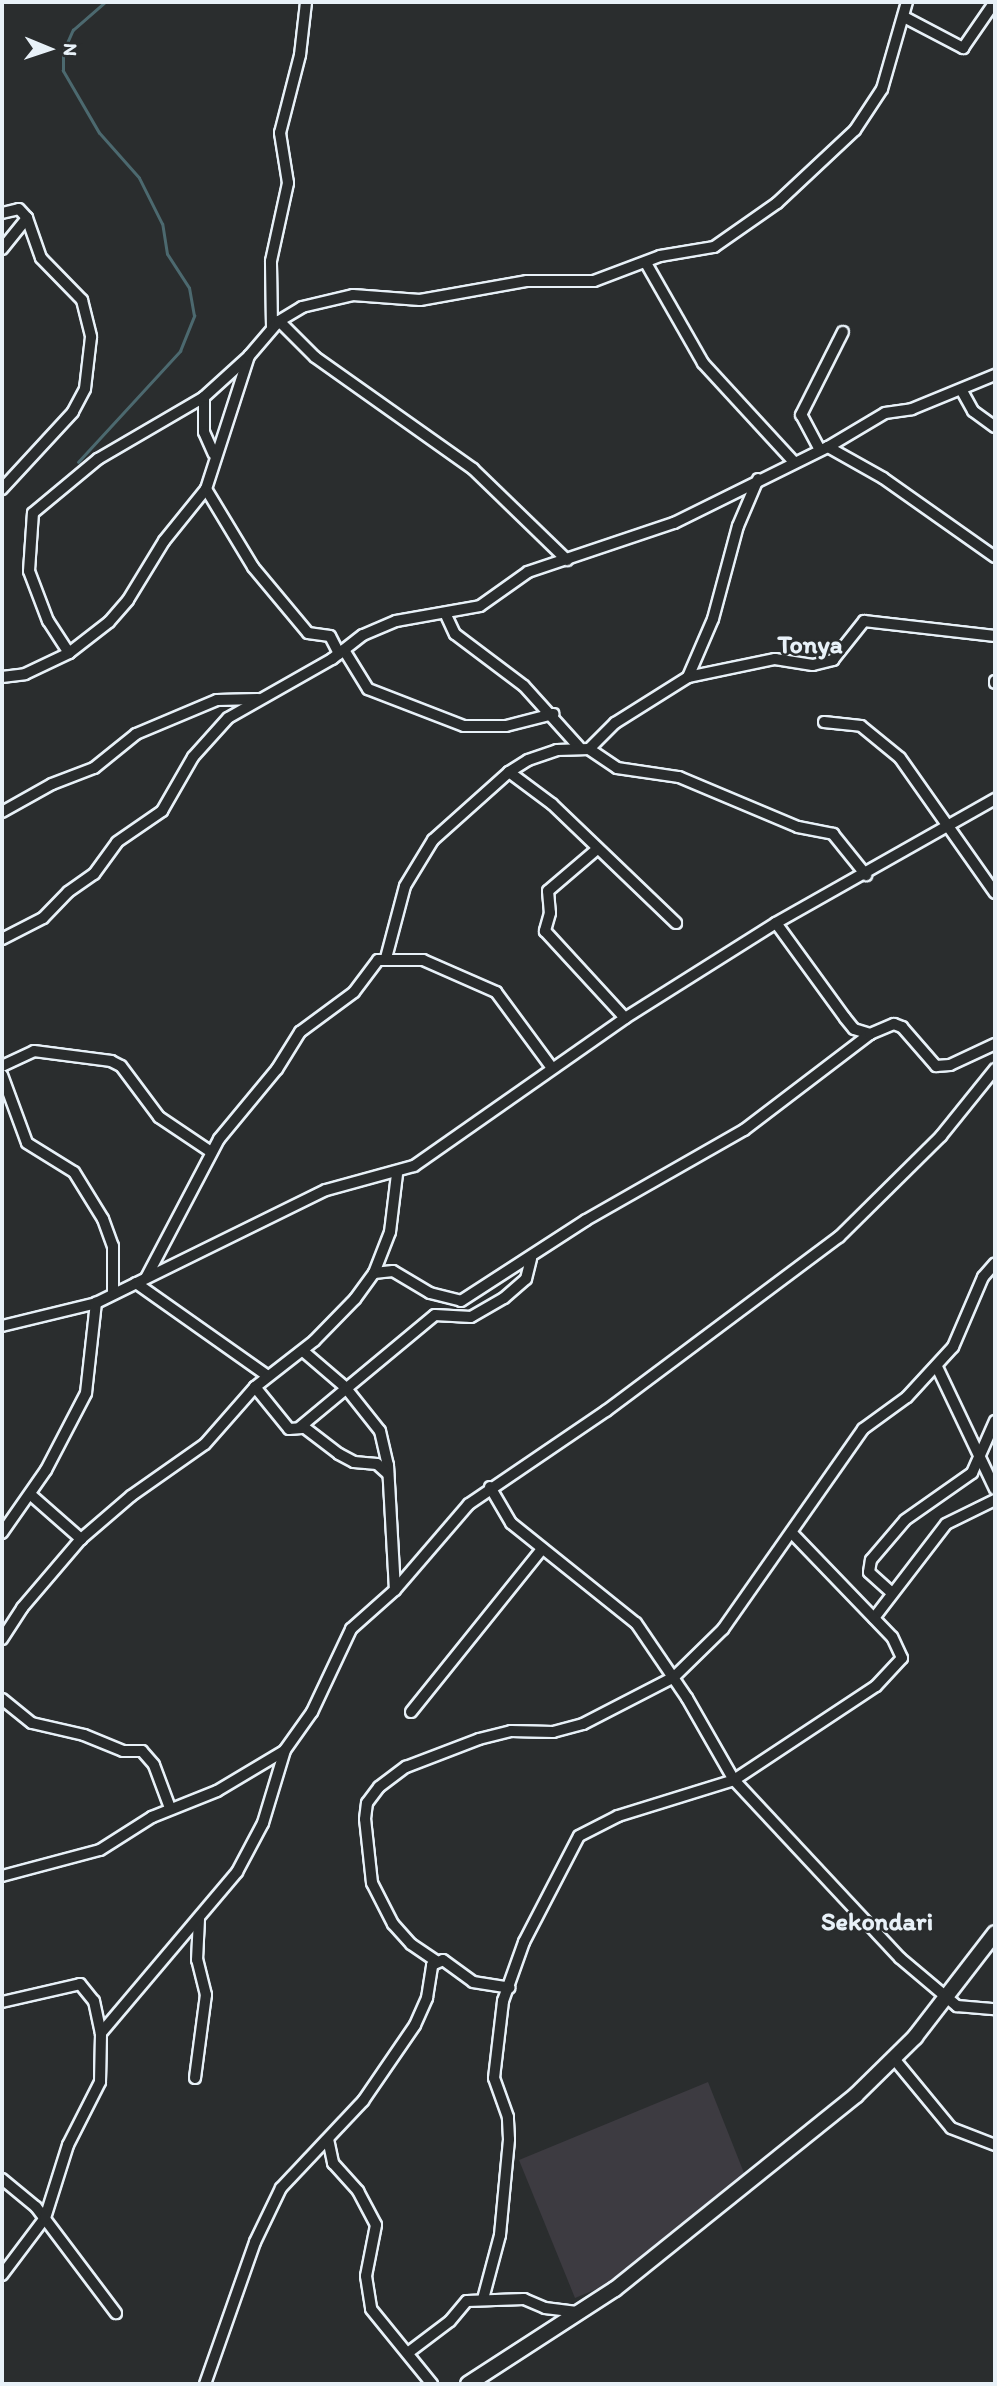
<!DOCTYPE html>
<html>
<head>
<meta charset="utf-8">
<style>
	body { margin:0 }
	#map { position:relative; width:997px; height:2386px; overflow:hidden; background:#2a2d2e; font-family:Itim,sans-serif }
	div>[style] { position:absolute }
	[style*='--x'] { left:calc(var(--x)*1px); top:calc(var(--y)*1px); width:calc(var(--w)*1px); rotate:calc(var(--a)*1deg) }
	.built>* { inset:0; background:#3d3b41 }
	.stream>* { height:2.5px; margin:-1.25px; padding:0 1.25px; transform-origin:1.25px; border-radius:1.25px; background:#4c696f }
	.roads { filter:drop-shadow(2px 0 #e8f1f8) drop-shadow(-2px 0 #e8f1f8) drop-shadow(0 2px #e8f1f8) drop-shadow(0 -2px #e8f1f8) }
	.minor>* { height:10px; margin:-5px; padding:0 5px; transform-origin:5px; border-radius:5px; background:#2a2d2e }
	.tertiary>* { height:14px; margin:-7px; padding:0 7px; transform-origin:7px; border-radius:7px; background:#2a2d2e }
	span { translate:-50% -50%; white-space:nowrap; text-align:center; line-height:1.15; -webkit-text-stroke:5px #2a2d2e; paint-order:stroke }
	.quarter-label { font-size:26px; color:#e8f1f8; font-weight:700 }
	.frame { position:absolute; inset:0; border:4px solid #e8f1f8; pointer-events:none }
	.north { position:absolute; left:14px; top:14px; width:70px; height:70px; -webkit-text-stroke:5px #2a2d2e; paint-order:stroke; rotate:92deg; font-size:19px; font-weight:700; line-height:28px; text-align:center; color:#e8f1f8 }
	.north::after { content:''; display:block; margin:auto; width:24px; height:32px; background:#e8f1f8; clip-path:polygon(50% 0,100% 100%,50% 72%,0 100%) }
</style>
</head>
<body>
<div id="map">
	<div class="built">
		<i style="clip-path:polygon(708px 2082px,746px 2178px,633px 2274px,575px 2298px,519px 2160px)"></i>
	</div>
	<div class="stream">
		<i style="--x:78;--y:462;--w:151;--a:-47.4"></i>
		<i style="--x:180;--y:351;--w:38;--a:-68"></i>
		<i style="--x:194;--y:316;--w:28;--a:-100"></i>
		<i style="--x:189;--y:288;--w:40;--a:-122.9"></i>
		<i style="--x:167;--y:254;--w:30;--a:-99"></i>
		<i style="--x:162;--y:224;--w:51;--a:-116.6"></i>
		<i style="--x:139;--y:178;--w:60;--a:-131.6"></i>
		<i style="--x:99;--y:133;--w:72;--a:-120.1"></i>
		<i style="--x:63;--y:71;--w:19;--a:-90"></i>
		<i style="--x:63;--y:52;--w:24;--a:-66"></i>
		<i style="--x:73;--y:30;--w:43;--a:-41.2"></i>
	</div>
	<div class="roads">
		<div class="minor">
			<i style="--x:904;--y:17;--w:67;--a:27.7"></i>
			<i style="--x:963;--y:48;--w:55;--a:-55.4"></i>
			<i style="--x:2;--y:213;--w:17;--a:-13"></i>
			<i style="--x:19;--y:209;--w:12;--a:48"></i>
			<i style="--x:27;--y:218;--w:42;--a:70.7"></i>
			<i style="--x:41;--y:258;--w:59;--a:45.7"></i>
			<i style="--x:82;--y:300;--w:38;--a:76"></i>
			<i style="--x:91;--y:337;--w:52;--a:96.6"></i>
			<i style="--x:85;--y:389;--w:26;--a:118"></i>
			<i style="--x:73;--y:412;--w:105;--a:132.7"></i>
			<i style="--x:2;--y:249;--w:40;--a:-51"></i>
			<i style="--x:646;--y:263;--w:115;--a:60.3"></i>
			<i style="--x:703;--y:363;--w:133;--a:47.4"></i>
			<i style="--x:279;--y:321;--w:51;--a:45"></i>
			<i style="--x:315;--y:357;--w:194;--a:35.3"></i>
			<i style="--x:473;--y:469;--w:131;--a:44.1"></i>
			<i style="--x:272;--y:327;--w:66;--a:-90.9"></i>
			<i style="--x:271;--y:261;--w:80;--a:-77.7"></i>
			<i style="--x:288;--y:183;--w:51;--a:-99.1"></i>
			<i style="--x:280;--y:133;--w:81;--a:-75.6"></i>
			<i style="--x:300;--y:55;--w:53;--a:-83.5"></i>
			<i style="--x:962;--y:391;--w:23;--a:61"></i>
			<i style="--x:973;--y:411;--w:27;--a:36"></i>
			<i style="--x:204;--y:397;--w:35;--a:90"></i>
			<i style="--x:204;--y:432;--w:24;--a:66"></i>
			<i style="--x:828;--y:447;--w:63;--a:29.4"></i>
			<i style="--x:883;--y:478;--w:137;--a:35.2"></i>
			<i style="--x:820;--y:450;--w:40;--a:-118"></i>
			<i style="--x:801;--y:415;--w:93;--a:-63.2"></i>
			<i style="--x:206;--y:489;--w:91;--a:58.9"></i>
			<i style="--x:253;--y:567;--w:86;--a:50.2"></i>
			<i style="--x:308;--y:633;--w:22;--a:8"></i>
			<i style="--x:330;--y:636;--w:20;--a:63"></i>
			<i style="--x:446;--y:615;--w:21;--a:65"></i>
			<i style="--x:455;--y:634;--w:86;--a:37"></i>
			<i style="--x:524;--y:686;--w:82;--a:48"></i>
			<i style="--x:344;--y:650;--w:46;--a:58.4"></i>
			<i style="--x:368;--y:689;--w:103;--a:21.1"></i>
			<i style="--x:464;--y:726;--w:42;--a:0"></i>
			<i style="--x:506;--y:726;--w:49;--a:-14.3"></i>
			<i style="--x:69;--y:653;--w:38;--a:-123"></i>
			<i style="--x:48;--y:621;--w:53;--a:-110.8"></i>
			<i style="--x:29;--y:571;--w:58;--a:-86.1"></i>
			<i style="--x:33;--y:513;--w:85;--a:-39.7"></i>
			<i style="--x:98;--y:459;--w:123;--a:-30.3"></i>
			<i style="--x:204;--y:397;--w:58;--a:-42.2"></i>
			<i style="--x:2;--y:677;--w:23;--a:-7"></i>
			<i style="--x:25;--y:674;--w:49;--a:-25.5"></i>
			<i style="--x:69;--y:653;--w:51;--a:-37.8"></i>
			<i style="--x:109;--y:622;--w:29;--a:-49"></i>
			<i style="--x:128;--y:600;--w:69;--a:-58.6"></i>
			<i style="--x:164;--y:541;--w:67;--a:-51.1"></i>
			<i style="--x:206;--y:489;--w:140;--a:-72.1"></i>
			<i style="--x:249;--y:356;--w:46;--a:-49.4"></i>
			<i style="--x:279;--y:321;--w:27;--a:-31"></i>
			<i style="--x:302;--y:307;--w:52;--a:-13.2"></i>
			<i style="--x:353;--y:295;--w:67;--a:4.3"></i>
			<i style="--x:420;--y:300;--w:109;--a:-10.1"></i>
			<i style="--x:527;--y:281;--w:67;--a:0"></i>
			<i style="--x:594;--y:281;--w:71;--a:-20.7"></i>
			<i style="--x:660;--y:256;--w:55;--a:-9.5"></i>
			<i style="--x:714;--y:247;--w:77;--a:-34.9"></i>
			<i style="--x:777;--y:203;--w:107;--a:-43.1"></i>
			<i style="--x:855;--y:130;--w:49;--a:-56.6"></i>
			<i style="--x:882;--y:89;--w:91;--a:-74"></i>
			<i style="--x:688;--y:677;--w:63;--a:-66.7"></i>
			<i style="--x:713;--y:619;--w:96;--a:-75"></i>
			<i style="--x:738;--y:526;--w:51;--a:-66.9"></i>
			<i style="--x:995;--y:681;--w:2;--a:90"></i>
			<i style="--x:824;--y:722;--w:37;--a:6"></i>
			<i style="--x:861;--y:726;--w:50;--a:39.4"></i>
			<i style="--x:900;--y:758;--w:165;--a:54.9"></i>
			<i style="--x:589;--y:749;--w:37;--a:-45"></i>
			<i style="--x:615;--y:723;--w:86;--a:-32.2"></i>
			<i style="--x:688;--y:677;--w:89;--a:-11.7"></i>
			<i style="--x:775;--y:659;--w:38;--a:9"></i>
			<i style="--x:813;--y:665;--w:21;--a:-14"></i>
			<i style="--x:833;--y:660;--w:50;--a:-51.5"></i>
			<i style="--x:864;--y:621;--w:132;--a:6.5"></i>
			<i style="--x:509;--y:772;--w:54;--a:36.7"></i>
			<i style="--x:552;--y:804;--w:172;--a:43.8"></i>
			<i style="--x:2;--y:812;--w:57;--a:-29.2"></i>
			<i style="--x:52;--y:784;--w:45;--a:-20.9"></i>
			<i style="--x:94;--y:768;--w:54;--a:-39"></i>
			<i style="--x:136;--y:734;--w:88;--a:-22.8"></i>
			<i style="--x:217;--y:700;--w:41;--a:-1.4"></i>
			<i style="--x:596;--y:850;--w:63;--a:139.5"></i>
			<i style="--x:548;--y:891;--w:22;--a:85"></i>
			<i style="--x:550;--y:913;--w:19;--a:106"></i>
			<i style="--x:545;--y:931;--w:118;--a:47.4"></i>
			<i style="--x:776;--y:923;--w:117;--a:54"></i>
			<i style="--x:845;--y:1018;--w:14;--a:51"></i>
			<i style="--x:854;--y:1029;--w:17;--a:17"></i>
			<i style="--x:2;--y:939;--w:46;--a:-27.1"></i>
			<i style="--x:43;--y:918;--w:36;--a:-46"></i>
			<i style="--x:68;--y:892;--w:32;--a:-35"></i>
			<i style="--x:94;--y:874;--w:39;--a:-54"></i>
			<i style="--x:117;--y:842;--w:55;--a:-34.6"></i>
			<i style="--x:162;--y:811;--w:62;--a:-60.1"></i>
			<i style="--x:193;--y:757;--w:52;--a:-48.1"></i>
			<i style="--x:228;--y:718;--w:120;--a:-29.6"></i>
			<i style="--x:332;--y:659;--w:39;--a:-38"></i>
			<i style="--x:363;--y:635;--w:36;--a:-23"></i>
			<i style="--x:396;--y:621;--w:85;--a:-10.1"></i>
			<i style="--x:480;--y:606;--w:59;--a:-35.3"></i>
			<i style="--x:528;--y:572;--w:154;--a:-18.6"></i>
			<i style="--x:674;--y:523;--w:172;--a:-26.3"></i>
			<i style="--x:828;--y:447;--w:66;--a:-30.8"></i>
			<i style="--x:885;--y:413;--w:27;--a:-8"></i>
			<i style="--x:912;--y:409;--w:90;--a:-22.3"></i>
			<i style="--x:386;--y:958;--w:74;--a:-75.2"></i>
			<i style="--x:405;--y:886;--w:54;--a:-58.7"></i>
			<i style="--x:433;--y:840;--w:102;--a:-41.8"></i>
			<i style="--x:509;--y:772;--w:22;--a:-32"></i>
			<i style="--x:528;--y:760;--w:31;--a:-19"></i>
			<i style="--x:557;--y:750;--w:32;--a:-2"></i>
			<i style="--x:589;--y:749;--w:34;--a:34"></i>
			<i style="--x:617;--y:768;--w:63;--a:8.3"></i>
			<i style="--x:679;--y:777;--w:129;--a:22.8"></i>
			<i style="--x:798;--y:827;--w:36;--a:11"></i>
			<i style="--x:833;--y:834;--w:53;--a:51.2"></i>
			<i style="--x:2;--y:1066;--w:35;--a:-25"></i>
			<i style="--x:34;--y:1051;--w:78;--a:7.4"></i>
			<i style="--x:111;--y:1061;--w:11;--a:27"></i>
			<i style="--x:121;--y:1066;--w:64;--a:53.3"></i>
			<i style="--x:159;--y:1117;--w:63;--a:33.9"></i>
			<i style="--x:2;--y:1075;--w:72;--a:69.8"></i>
			<i style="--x:27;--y:1143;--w:55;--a:31.7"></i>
			<i style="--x:74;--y:1172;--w:55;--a:58.3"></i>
			<i style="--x:103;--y:1219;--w:29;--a:70"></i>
			<i style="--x:113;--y:1246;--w:47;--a:90"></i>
			<i style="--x:374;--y:1273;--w:19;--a:-6"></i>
			<i style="--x:393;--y:1271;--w:43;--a:30.7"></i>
			<i style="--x:430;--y:1293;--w:32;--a:14"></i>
			<i style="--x:461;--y:1301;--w:149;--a:-32.9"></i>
			<i style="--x:586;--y:1220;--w:182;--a:-29.7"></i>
			<i style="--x:744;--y:1130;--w:158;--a:-37.3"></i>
			<i style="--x:870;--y:1034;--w:26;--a:-23"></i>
			<i style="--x:894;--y:1024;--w:9;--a:21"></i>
			<i style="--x:902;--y:1027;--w:52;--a:48.9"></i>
			<i style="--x:936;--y:1066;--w:14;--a:-4"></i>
			<i style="--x:950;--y:1065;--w:50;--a:-25"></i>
			<i style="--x:146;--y:1278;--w:157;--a:-62.3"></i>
			<i style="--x:219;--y:1139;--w:91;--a:-50.4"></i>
			<i style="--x:277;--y:1069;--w:44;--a:-58.1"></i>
			<i style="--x:300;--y:1032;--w:67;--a:-36.5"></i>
			<i style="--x:354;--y:992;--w:40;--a:-53"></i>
			<i style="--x:378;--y:960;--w:45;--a:0"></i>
			<i style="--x:423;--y:960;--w:80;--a:23.7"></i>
			<i style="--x:496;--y:992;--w:94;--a:53.6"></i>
			<i style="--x:136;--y:1283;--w:161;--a:35.2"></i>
			<i style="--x:2;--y:1326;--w:97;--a:-13.7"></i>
			<i style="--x:96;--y:1303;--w:256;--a:-26.2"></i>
			<i style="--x:326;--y:1190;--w:91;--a:-15.3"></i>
			<i style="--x:414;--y:1166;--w:258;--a:-35"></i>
			<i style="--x:625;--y:1018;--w:178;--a:-32.2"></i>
			<i style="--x:776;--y:923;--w:252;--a:-29.5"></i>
			<i style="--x:303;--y:1351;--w:55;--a:40.6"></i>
			<i style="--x:345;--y:1387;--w:56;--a:51.5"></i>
			<i style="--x:380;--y:1431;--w:35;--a:77"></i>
			<i style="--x:388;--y:1465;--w:125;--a:86.8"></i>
			<i style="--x:937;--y:1367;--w:135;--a:64.6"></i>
			<i style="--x:255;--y:1387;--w:54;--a:51"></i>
			<i style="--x:289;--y:1429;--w:16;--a:-4"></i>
			<i style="--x:305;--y:1428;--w:43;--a:37.4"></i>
			<i style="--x:339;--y:1454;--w:17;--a:28"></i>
			<i style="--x:354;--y:1462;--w:23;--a:5"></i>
			<i style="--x:377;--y:1464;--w:15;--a:42"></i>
			<i style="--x:300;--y:1427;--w:175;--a:-39.7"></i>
			<i style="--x:435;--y:1315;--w:36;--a:3"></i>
			<i style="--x:471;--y:1317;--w:38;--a:-30"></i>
			<i style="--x:504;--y:1298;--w:29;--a:-41"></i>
			<i style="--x:526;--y:1279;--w:21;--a:-76"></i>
			<i style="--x:490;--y:1487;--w:42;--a:59.7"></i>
			<i style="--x:511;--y:1523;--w:160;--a:38.7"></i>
			<i style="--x:636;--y:1623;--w:91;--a:55.8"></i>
			<i style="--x:687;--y:1698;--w:95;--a:60.2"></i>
			<i style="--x:734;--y:1780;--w:243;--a:47"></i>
			<i style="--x:900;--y:1958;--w:75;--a:40.1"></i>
			<i style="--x:957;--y:2006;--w:38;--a:5"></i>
			<i style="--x:31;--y:1495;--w:67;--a:41.3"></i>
			<i style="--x:2;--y:1533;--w:77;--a:-55.1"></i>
			<i style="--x:46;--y:1470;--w:87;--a:-62.5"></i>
			<i style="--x:86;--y:1393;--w:91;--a:-83.7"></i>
			<i style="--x:892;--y:1593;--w:31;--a:-138"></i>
			<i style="--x:869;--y:1572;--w:12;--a:-81"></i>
			<i style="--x:871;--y:1560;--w:52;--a:-49.6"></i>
			<i style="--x:905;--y:1520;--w:82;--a:-35"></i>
			<i style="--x:972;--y:1473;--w:57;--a:-66.1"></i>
			<i style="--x:874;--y:1618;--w:118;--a:-52.5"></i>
			<i style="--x:946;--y:1524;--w:55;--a:-26.1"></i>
			<i style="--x:2;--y:1639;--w:37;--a:-57"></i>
			<i style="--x:22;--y:1608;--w:91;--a:-49.5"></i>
			<i style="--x:81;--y:1539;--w:66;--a:-40.7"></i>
			<i style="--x:131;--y:1496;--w:90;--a:-35.1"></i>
			<i style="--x:205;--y:1444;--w:76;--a:-48.7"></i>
			<i style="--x:255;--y:1387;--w:75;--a:-37.9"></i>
			<i style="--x:314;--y:1341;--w:59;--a:-45.7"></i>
			<i style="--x:355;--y:1299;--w:32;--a:-54"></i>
			<i style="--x:374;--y:1273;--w:44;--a:-68.7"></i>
			<i style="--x:390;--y:1232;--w:58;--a:-83.1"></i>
			<i style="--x:2;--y:1699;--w:38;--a:39"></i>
			<i style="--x:32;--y:1723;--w:53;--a:13"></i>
			<i style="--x:84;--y:1735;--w:42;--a:22.3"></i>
			<i style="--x:123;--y:1751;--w:19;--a:0"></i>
			<i style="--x:142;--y:1751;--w:18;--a:49"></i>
			<i style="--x:154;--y:1765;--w:46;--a:69.6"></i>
			<i style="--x:411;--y:1712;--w:209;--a:-51.2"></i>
			<i style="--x:2;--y:1876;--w:101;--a:-14.9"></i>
			<i style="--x:100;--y:1850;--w:62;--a:-32.4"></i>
			<i style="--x:152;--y:1817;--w:70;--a:-21.8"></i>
			<i style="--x:217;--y:1791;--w:78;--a:-30.8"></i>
			<i style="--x:436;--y:1961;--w:30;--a:-146"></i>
			<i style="--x:411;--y:1944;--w:27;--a:-132"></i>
			<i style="--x:393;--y:1924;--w:46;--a:-117.1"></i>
			<i style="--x:372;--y:1883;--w:64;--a:-96.2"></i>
			<i style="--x:365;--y:1819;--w:16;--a:-83"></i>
			<i style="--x:367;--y:1803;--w:20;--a:-53"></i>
			<i style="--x:379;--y:1787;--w:34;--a:-37"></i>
			<i style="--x:406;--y:1767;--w:78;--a:-21"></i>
			<i style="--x:479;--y:1739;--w:33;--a:-14"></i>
			<i style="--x:511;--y:1731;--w:42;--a:1.4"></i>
			<i style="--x:553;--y:1732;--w:31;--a:-15"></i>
			<i style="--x:583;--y:1724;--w:102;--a:-27.3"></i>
			<i style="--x:674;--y:1677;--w:69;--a:-44.4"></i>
			<i style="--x:723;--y:1629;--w:244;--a:-55"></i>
			<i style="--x:863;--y:1429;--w:54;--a:-36"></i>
			<i style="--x:907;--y:1397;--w:68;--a:-47.4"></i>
			<i style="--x:953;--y:1347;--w:76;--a:-66.8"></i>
			<i style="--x:983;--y:1277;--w:18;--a:-49"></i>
			<i style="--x:2;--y:2002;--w:80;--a:-13"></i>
			<i style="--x:80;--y:1984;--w:22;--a:51"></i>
			<i style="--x:94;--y:2001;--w:33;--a:78"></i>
			<i style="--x:895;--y:2060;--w:88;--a:50.5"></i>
			<i style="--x:951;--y:2128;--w:47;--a:21.1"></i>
			<i style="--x:195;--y:2078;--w:84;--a:-82.5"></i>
			<i style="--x:206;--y:1995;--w:36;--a:-104"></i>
			<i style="--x:197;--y:1960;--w:41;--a:-87.2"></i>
			<i style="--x:328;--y:2139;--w:25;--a:78"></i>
			<i style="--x:333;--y:2163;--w:38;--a:48"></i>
			<i style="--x:358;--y:2191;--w:38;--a:62"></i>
			<i style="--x:376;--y:2225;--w:52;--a:101.1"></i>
			<i style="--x:366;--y:2276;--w:33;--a:81"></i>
			<i style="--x:371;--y:2309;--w:97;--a:50.9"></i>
			<i style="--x:2;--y:2179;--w:44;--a:39.5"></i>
			<i style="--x:36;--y:2207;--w:133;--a:53"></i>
			<i style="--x:2;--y:2275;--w:71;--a:-53"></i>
			<i style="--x:45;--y:2218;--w:77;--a:-72.5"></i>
			<i style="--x:68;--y:2145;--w:71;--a:-63.1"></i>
			<i style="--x:100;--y:2082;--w:49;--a:-88.8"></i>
			<i style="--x:101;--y:2033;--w:211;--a:-49.8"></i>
			<i style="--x:237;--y:1872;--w:55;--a:-62"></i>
			<i style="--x:263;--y:1823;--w:76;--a:-73.2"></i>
			<i style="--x:285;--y:1750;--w:47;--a:-54.6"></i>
			<i style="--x:312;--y:1712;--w:92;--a:-64.8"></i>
			<i style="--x:351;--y:1629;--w:59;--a:-41.6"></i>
			<i style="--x:395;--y:1590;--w:113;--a:-49.3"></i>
			<i style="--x:469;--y:1504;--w:166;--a:-34.2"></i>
			<i style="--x:606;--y:1411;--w:291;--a:-36.8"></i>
			<i style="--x:839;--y:1237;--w:144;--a:-44.7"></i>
			<i style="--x:941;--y:1136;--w:86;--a:-51.1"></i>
			<i style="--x:483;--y:2299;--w:66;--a:-75.1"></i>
			<i style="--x:500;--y:2235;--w:96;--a:-84.6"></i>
			<i style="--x:509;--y:2139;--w:22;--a:-93"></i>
			<i style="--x:508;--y:2117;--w:41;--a:-109.7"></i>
			<i style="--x:494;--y:2078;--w:78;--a:-83.3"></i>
			<i style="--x:503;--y:2001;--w:63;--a:-70.4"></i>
			<i style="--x:524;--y:1942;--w:119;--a:-62.6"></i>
			<i style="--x:579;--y:1836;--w:44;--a:-27.1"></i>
			<i style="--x:618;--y:1816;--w:121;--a:-17.2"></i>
			<i style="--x:734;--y:1780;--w:170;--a:-33.5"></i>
			<i style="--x:876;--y:1686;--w:38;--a:-47"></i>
			<i style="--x:902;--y:1658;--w:23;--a:-115"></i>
			<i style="--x:892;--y:1637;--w:144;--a:-133.9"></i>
			<i style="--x:409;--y:2352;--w:51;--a:-37.1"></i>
			<i style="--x:450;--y:2321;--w:26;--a:-50"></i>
			<i style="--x:467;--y:2301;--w:57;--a:-2"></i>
			<i style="--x:524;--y:2299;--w:23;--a:23"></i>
			<i style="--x:545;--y:2308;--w:34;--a:7"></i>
			<i style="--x:205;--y:2384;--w:151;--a:-70.6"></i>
			<i style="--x:255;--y:2242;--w:60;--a:-64.3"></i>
			<i style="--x:281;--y:2188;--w:120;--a:-46.7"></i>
			<i style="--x:363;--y:2101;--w:92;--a:-55.6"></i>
			<i style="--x:415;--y:2025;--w:30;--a:-66"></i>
			<i style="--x:427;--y:1998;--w:33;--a:-81"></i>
			<i style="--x:432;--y:1965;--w:12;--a:-24"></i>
			<i style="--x:443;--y:1960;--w:37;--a:36"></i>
			<i style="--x:473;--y:1982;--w:37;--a:9"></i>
		</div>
		<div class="tertiary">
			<i style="--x:468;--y:2384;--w:175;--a:-32.9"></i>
			<i style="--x:615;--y:2289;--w:309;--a:-38.8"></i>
			<i style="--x:856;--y:2095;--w:83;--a:-44.5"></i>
			<i style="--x:915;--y:2037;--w:131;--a:-52.4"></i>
		</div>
	</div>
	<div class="quarter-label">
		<span style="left:810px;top:645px">Tonya</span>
		<span style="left:877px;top:1922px">Sekondari</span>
	</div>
	<div class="frame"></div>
	<div class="north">N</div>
</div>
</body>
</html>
